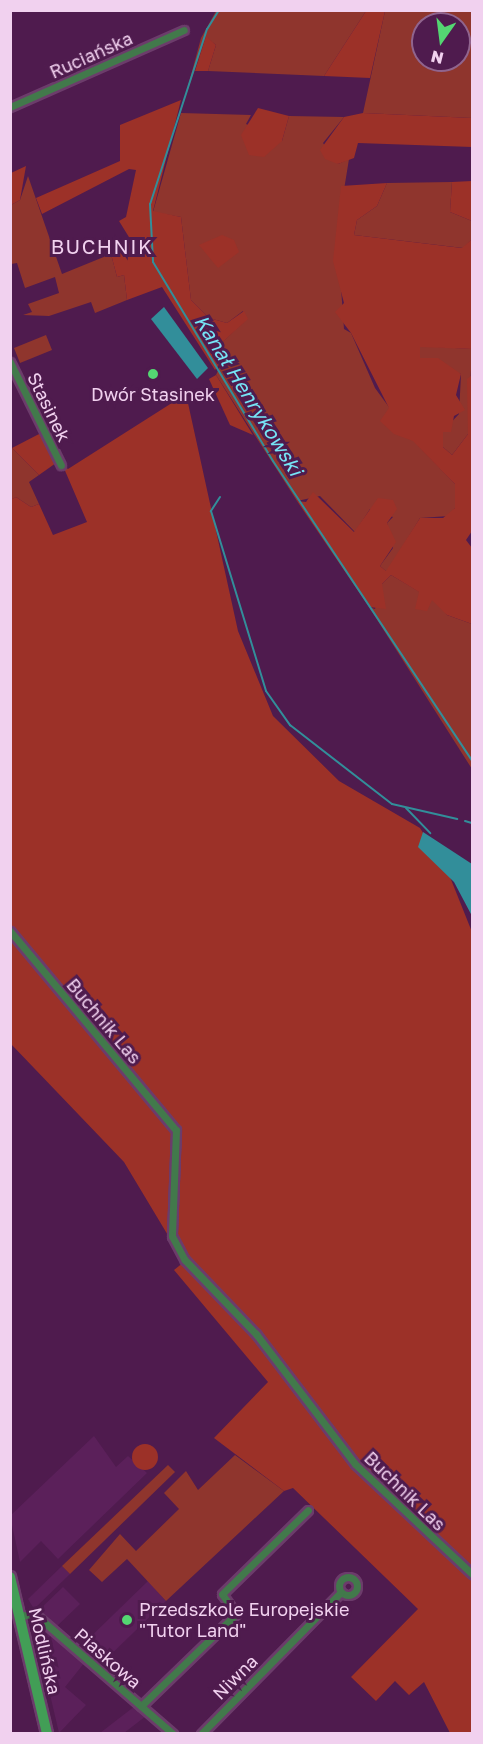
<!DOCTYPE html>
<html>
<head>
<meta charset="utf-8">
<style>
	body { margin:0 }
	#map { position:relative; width:483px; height:1744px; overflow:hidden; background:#4f1b4e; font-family:"Golos Text",sans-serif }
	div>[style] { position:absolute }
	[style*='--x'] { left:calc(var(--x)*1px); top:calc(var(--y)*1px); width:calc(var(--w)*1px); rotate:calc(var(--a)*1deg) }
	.built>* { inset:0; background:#5b205a }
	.green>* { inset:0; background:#8f352d }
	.forest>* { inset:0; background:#9c3128 }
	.round { border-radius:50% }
	.water>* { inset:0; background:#328e9a }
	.stream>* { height:2px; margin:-1px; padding:0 1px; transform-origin:1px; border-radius:1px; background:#328e9a }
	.roads { filter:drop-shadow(2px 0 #6c3c6b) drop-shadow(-2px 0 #6c3c6b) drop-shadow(0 2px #6c3c6b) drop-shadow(0 -2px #6c3c6b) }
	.street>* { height:7px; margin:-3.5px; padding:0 3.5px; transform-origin:3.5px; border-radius:3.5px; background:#42794b }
	.street>.ring { margin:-3.5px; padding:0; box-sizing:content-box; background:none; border:7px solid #42794b; border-radius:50% }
	.secondary>* { height:10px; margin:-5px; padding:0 5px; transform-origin:5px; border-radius:5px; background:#429e56 }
	.dots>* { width:16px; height:16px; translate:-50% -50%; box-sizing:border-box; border:3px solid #4f1b4e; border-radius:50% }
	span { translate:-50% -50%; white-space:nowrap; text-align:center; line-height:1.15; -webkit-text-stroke:6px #4f1b4e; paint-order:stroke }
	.street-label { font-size:18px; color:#f1d1ef }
	.poi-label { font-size:18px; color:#f1d1ef }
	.left { translate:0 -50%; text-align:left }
	.neighbourhood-label { font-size:20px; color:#f1d1ef; letter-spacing:1.5px }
	.water-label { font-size:20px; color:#76e5f6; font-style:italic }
	.frame { position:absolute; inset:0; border:12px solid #f1d1ef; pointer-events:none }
	.north { position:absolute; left:411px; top:12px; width:60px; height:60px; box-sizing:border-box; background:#4f1b4e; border:2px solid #90648e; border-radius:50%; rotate:194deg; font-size:16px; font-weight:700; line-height:24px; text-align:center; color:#f1d1ef }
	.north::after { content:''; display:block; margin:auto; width:21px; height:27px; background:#54d672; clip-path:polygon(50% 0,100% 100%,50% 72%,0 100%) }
</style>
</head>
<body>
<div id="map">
	<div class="built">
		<i style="clip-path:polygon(94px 1436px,116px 1467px,128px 1456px,147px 1473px,58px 1559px,41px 1541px,20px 1562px,10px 1516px)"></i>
		<i style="clip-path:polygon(62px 1566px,70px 1574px,34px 1609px,28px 1599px)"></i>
		<i style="clip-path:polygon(148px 1581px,166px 1601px,98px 1667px,78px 1649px)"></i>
		<i style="clip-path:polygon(63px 1587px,80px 1604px,56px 1627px,38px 1611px)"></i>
		<i style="clip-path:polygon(37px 1620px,85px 1662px,65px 1687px,86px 1705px,59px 1733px,34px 1626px)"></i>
		<i style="clip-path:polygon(135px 1706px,146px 1716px,124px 1733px,100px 1733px)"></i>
	</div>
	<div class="green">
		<i style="clip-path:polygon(216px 11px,366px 11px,324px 76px,208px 71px,216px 45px,206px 37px,184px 101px,201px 38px)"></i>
		<i style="clip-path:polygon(evenodd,385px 11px,472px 11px,472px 118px,363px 113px,385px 11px,423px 24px,459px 24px,459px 60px,423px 60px,423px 24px)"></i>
		<i style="clip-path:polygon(181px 113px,251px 115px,246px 124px,282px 141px,289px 116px,344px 117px,323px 143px,338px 164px,349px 159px,337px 233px,344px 329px,351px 333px,375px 388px,413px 440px,455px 484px,455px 508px,449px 516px,420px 518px,387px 572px,380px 566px,393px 548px,387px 523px,393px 517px,370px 509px,355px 532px,320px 496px,297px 501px,216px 375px,223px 360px,217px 347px,247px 319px,243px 311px,227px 323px,209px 318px,191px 300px,181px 217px,153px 212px)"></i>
		<i style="clip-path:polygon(28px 176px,62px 274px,111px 254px,117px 277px,124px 275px,127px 300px,95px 313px,91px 302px,49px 316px,23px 315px,32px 312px,28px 304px,59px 293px,55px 277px,25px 288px,17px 263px,11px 264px,11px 205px,20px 200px)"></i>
		<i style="clip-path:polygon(452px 182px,450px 212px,472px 221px,472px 239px,463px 248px,354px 235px,357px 220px,377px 206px,387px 183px)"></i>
		<i style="clip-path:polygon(46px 335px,52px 350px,20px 363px,14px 348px)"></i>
		<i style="clip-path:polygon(420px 346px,472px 349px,468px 434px,452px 455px,443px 447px,443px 431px,459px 414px,461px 374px,420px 358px)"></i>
		<i style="clip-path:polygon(12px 448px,39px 475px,29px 482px,39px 504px,31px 507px,16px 497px,11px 500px)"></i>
		<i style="clip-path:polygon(391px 575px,440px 604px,447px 615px,472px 624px,472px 769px,369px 607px,375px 609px,382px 584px)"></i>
		<i style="clip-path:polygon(235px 1455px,284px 1491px,166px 1601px,127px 1559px,102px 1582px,89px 1570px,120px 1534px,136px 1551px,179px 1509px,164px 1493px,186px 1471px,198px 1490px)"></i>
		<i style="clip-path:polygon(168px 1465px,175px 1472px,70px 1574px,62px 1566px)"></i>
	</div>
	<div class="forest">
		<i style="clip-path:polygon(366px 11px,385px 11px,370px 78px,324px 76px)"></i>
		<i style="clip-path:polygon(206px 36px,216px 45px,208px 71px,195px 71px)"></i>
		<i style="clip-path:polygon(181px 100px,153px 211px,181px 217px,191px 300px,209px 318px,227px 323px,244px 311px,248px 319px,217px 347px,223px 360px,215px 370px,162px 287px,127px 300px,124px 275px,117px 277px,111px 254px,132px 242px,119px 221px,126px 217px,136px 170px,129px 169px,42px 214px,36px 198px,120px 161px,120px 125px)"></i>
		<i style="clip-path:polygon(258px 108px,289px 116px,282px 141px,264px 157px,249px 155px,241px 135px)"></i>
		<i style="clip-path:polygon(363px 113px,472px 118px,472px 147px,358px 143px,354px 158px,338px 164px,325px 159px,320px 150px,344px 117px)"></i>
		<i style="clip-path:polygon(26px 166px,20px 200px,11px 205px,11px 173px)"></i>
		<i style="clip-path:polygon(472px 181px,472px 221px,450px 212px,452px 182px)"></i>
		<i style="clip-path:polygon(387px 183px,377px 206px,357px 220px,354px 235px,462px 248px,472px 239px,472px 349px,420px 347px,420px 358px,438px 358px,461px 374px,456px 395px,465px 410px,454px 416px,451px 432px,443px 432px,443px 447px,452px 455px,468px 434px,467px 379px,472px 375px,472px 531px,466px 540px,472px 548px,472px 624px,447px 615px,432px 600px,427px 611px,415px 609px,419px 592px,391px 575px,382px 584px,386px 609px,369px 607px,297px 501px,306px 502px,313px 492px,354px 532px,378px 498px,393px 500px,397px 509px,387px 523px,396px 542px,380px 566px,386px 571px,420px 518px,443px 518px,455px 508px,455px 484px,449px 478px,413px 441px,394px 434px,380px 421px,389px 408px,351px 333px,335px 312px,344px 303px,333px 261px,341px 186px)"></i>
		<i style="clip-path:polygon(222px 235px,234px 240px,239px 252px,218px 268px,199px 245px)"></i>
		<i style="clip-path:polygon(216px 375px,253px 435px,230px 425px,209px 379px)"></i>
		<i style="clip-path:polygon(186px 394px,238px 631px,273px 716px,339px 781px,420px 828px,448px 872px,472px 932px,472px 1733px,450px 1733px,424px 1682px,409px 1695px,395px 1681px,376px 1701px,351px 1677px,418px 1609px,293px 1488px,284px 1491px,214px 1438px,268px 1382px,174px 1270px,184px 1262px,124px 1162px,11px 1044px,10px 500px,16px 497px,31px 507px,39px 504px,53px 535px,87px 522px,63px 466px,68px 469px)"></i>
		<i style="clip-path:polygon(41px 433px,56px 463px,39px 475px,12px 448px)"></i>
		<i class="round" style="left:132px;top:1444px;width:26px;height:26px"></i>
	</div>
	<div class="water">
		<i style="clip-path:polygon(164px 307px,208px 368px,197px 379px,151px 319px)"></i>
		<i style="clip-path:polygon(423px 832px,472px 864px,472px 916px,454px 882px,418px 847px)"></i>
	</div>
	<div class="stream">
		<i style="--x:219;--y:10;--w:22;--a:122"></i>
		<i style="--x:207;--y:29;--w:184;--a:108"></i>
		<i style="--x:150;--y:204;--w:58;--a:87"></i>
		<i style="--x:153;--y:262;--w:232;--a:58.9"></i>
		<i style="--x:273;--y:461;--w:360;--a:56.4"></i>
		<i style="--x:220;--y:497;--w:17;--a:123"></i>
		<i style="--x:211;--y:511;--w:188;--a:73"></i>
		<i style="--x:266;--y:691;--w:42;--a:54.8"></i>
		<i style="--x:290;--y:725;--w:129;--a:37.8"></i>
		<i style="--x:392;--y:804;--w:67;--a:13"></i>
		<i style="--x:406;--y:808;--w:35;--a:46"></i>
		<i style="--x:465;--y:821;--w:7;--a:16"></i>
	</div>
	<div class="roads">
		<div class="street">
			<i style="--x:10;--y:107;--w:190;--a:-23.9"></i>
			<i style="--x:10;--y:362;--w:115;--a:63.7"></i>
			<i style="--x:10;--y:931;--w:259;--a:50.2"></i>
			<i style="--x:176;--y:1130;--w:106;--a:92.2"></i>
			<i style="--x:172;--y:1236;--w:27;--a:62"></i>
			<i style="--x:185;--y:1260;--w:103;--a:46.2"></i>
			<i style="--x:256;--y:1334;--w:163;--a:52.7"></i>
			<i style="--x:355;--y:1464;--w:161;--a:43.2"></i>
			<i class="ring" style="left:339px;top:1577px;width:11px;height:11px"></i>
			<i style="--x:20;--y:1615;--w:17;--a:3"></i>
			<i style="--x:37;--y:1616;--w:180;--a:40.9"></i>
			<i style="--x:141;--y:1706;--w:132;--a:-44.1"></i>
			<i style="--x:236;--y:1614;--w:24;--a:-125"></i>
			<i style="--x:222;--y:1594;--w:120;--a:-44.3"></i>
			<i style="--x:201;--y:1734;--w:199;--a:-45.4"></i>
		</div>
		<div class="secondary">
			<i style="--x:10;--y:1577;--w:161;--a:76.7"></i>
		</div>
	</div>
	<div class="dots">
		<i style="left:153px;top:374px;background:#54d672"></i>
		<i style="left:127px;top:1620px;background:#54d672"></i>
	</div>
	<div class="street-label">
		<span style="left:91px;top:55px;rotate:-24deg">Ruciańska</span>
		<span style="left:49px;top:407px;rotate:64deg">Stasinek</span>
		<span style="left:104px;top:1021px;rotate:50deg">Buchnik Las</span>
		<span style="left:405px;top:1491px;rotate:44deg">Buchnik Las</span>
		<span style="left:45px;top:1651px;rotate:77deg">Modlińska</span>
		<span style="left:108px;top:1658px;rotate:41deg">Piaskowa</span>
		<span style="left:235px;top:1677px;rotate:-45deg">Niwna</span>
	</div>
	<div class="poi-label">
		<span style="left:153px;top:394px">Dwór Stasinek</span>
		<span class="left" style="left:139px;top:1620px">Przedszkole Europejskie<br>"Tutor Land"</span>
	</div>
	<div class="neighbourhood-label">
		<span style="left:102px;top:246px">BUCHNIK</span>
	</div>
	<div class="water-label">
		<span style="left:249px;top:395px;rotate:58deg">Kanał Henrykowski</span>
	</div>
	<div class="frame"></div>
	<div class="north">N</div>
</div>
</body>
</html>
